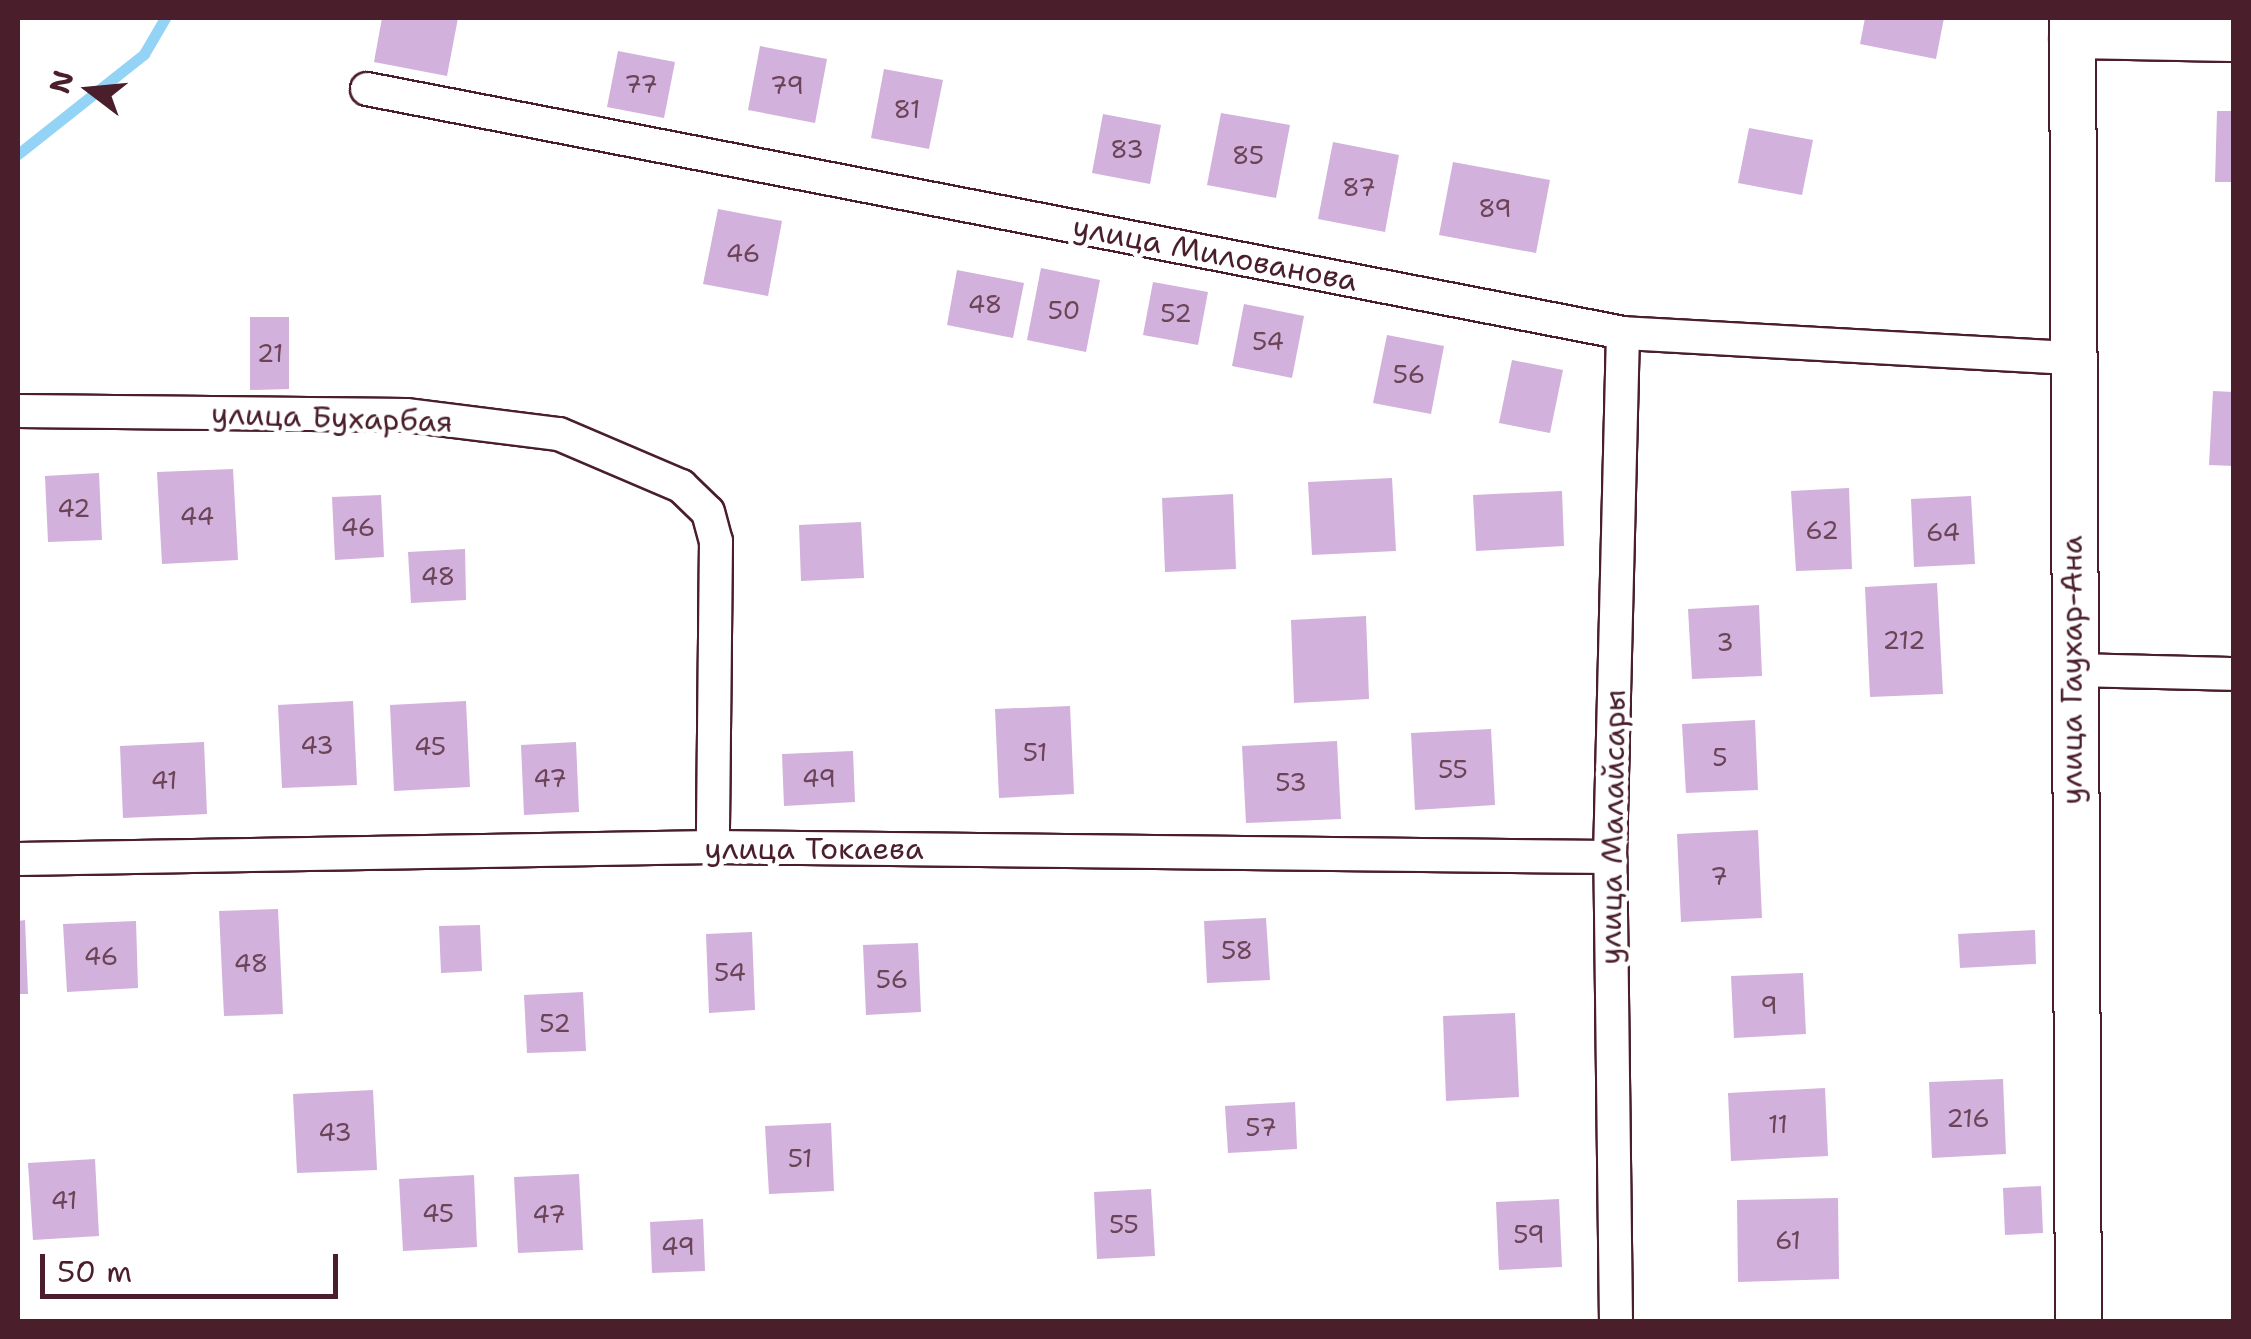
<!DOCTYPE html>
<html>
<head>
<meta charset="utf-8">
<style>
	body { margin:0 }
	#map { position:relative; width:2251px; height:1339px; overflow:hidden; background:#fff; font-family:"Shantell Sans",sans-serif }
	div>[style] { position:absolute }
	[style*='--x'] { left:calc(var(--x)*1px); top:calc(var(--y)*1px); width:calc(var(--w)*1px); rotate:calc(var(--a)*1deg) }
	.stream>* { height:11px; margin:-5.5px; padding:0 5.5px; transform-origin:5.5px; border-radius:5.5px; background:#93d3f5 }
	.building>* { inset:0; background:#d2b1dc }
	.roads { filter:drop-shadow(2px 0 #4a1f2b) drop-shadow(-2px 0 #4a1f2b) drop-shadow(0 2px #4a1f2b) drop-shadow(0 -2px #4a1f2b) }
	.street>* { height:32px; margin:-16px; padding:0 16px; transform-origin:16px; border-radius:16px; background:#fff }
	.secondary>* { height:45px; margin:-22.5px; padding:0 22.5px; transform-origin:22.5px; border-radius:22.5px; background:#fff }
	span { translate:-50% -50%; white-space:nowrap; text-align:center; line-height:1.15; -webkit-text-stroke:10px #fff; paint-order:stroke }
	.number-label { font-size:25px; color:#6c4457 }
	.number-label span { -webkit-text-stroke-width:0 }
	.street-label { font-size:30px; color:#4a1f2b }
	.frame { position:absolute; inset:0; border:20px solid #4a1f2b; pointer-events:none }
	.north { position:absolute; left:40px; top:40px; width:100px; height:100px; -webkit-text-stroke:8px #fff; paint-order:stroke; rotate:286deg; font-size:28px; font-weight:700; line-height:40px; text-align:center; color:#4a1f2b }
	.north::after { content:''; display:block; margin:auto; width:35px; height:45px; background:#4a1f2b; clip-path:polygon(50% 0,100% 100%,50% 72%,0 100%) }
	.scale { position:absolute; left:40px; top:1254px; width:298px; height:45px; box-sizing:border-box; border:5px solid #4a1f2b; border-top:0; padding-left:12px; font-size:30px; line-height:35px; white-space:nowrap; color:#4a1f2b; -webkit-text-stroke:8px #fff; paint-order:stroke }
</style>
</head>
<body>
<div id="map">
	<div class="stream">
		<i style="--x:18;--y:154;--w:161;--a:-38.4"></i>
		<i style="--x:144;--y:54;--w:42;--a:-59.7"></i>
	</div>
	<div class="building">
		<i style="clip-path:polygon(382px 18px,458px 18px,447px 76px,374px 62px)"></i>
		<i style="clip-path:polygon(1865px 18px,1944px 18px,1936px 59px,1860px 44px)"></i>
		<i style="clip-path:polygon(760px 46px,827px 59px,815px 123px,748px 110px)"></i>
		<i style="clip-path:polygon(618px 51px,675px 62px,664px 118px,607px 107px)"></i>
		<i style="clip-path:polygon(884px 69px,943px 80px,929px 149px,871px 138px)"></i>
		<i style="clip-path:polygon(2217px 111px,2234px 111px,2234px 182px,2215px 182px)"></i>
		<i style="clip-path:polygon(1221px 113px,1290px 125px,1276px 198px,1207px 185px)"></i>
		<i style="clip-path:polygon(1103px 114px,1161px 125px,1150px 184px,1092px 173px)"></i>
		<i style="clip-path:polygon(1749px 128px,1813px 140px,1802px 195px,1738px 183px)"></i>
		<i style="clip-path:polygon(1333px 142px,1399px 155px,1385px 232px,1318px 219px)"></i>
		<i style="clip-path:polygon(1453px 162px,1550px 180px,1536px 253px,1439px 235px)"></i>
		<i style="clip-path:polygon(718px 209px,782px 221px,768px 296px,703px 284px)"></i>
		<i style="clip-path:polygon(1041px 268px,1100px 280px,1086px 352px,1027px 340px)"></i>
		<i style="clip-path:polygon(957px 270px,1024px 283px,1013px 338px,947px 325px)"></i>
		<i style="clip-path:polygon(1153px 282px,1208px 292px,1198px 345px,1143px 335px)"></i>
		<i style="clip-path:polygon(1244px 304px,1304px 316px,1292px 378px,1232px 366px)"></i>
		<i style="clip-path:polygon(250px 317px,289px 317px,289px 389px,250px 390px)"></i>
		<i style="clip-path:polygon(1387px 335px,1444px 346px,1431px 414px,1373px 403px)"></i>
		<i style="clip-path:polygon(1512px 360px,1563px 370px,1550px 433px,1499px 423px)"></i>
		<i style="clip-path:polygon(2213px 391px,2234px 392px,2234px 466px,2209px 465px)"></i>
		<i style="clip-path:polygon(233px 469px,238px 560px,162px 564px,157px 472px)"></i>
		<i style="clip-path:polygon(99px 473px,102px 540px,48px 542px,45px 476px)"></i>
		<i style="clip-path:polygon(1392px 478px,1396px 551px,1312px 555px,1308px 482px)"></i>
		<i style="clip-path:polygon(1849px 488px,1852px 569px,1796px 571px,1791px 491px)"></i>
		<i style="clip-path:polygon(1562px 491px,1564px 546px,1476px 551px,1473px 495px)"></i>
		<i style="clip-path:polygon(1233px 494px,1236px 569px,1165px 572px,1162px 498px)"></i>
		<i style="clip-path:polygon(381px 495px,384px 557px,335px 560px,332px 497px)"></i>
		<i style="clip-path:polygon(1971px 496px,1975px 564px,1914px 567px,1911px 499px)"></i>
		<i style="clip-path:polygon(861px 522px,864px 578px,801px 581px,799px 525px)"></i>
		<i style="clip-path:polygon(465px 549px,466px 600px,411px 603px,408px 552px)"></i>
		<i style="clip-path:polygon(1937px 583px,1943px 694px,1870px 697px,1865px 587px)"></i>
		<i style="clip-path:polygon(1759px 605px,1762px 676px,1692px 679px,1688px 609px)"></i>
		<i style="clip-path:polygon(1366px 616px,1369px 699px,1294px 703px,1291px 620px)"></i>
		<i style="clip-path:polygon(353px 701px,357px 785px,282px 788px,278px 705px)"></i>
		<i style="clip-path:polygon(466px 701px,470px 787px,394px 791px,390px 705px)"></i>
		<i style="clip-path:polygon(1070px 706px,1074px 794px,999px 798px,995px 709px)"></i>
		<i style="clip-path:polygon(1755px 720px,1758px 790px,1686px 793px,1682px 724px)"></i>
		<i style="clip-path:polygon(1491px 729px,1495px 805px,1415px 810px,1411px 733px)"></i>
		<i style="clip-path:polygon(1337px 741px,1341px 819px,1246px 823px,1242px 746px)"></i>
		<i style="clip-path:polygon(204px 742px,207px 814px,123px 818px,120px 746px)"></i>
		<i style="clip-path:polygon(576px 742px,579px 812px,524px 815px,521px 745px)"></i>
		<i style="clip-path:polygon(853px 751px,855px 802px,784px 806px,782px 754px)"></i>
		<i style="clip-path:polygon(1758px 830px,1762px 918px,1681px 922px,1677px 834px)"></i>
		<i style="clip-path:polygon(278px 909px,283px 1014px,224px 1016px,219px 911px)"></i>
		<i style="clip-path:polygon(1266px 918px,1270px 980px,1207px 983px,1204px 921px)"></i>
		<i style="clip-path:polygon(25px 920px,28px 994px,18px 994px,18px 921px)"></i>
		<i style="clip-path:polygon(136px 921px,138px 988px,67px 992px,63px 924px)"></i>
		<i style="clip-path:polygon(480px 925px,482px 971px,441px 973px,439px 926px)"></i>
		<i style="clip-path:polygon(2035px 930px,2036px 964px,1960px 968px,1958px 934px)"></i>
		<i style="clip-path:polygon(752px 932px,755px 1010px,709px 1013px,706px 934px)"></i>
		<i style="clip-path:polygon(918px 943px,921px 1012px,866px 1015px,863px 945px)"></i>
		<i style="clip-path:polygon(1803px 973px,1806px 1034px,1734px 1038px,1731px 976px)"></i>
		<i style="clip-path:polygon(583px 992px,586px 1051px,527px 1053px,524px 995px)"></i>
		<i style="clip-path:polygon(1515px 1013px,1519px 1097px,1446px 1101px,1443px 1016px)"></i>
		<i style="clip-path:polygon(2003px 1079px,2006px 1154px,1932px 1158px,1929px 1082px)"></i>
		<i style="clip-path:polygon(1825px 1088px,1828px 1156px,1731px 1161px,1728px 1093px)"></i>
		<i style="clip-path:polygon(373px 1090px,377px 1170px,297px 1173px,293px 1094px)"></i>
		<i style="clip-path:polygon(1295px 1102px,1297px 1149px,1228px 1153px,1225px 1106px)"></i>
		<i style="clip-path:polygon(831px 1123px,834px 1191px,769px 1194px,765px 1126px)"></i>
		<i style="clip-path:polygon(95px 1159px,99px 1236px,33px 1240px,28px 1163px)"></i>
		<i style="clip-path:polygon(579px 1174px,583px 1250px,518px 1253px,514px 1177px)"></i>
		<i style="clip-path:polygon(474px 1175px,477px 1247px,403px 1251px,399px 1179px)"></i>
		<i style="clip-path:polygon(2041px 1186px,2043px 1233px,2005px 1235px,2003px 1188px)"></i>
		<i style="clip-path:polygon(1151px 1189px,1155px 1256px,1097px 1259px,1094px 1192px)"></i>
		<i style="clip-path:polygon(1838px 1198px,1839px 1279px,1738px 1282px,1737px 1200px)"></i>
		<i style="clip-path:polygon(1559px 1199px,1562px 1267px,1499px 1270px,1496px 1202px)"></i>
		<i style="clip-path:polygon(703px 1219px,705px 1271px,652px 1273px,650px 1222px)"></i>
	</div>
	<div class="roads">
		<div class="street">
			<i style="--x:367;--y:89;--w:1279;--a:10.99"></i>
			<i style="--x:1623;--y:333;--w:449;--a:3.2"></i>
			<i style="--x:18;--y:411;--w:388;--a:0.6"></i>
			<i style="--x:406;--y:415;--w:154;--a:7.1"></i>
			<i style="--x:559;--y:434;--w:133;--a:23.1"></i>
			<i style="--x:681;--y:486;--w:37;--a:44"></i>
			<i style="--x:708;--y:512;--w:30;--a:75"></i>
			<i style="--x:716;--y:541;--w:306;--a:90.6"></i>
			<i style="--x:2071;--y:670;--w:163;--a:1.4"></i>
			<i style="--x:18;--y:859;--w:695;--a:-0.99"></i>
			<i style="--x:713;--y:847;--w:897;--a:0.64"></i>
			<i style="--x:1616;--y:1322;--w:465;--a:-90.7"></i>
			<i style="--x:1610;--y:857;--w:524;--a:-88.58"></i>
		</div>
		<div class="secondary">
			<i style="--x:2072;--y:18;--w:1304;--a:89.74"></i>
			<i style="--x:2072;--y:35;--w:162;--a:1.1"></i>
		</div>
	</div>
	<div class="number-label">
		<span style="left:641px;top:84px">77</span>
		<span style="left:787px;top:85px">79</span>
		<span style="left:907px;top:109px">81</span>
		<span style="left:1127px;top:149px">83</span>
		<span style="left:1248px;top:155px">85</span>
		<span style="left:1359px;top:187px">87</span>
		<span style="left:1495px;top:208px">89</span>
		<span style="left:743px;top:253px">46</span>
		<span style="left:985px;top:304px">48</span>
		<span style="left:1064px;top:310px">50</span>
		<span style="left:1176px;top:313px">52</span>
		<span style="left:1268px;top:341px">54</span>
		<span style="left:270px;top:353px">21</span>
		<span style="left:1409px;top:374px">56</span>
		<span style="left:74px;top:508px">42</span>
		<span style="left:197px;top:516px">44</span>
		<span style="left:358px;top:527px">46</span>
		<span style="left:1822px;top:530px">62</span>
		<span style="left:1943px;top:532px">64</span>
		<span style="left:438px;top:576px">48</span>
		<span style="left:1904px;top:640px">212</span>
		<span style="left:1725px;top:642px">3</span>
		<span style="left:317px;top:745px">43</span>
		<span style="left:430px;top:746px">45</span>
		<span style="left:1035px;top:752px">51</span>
		<span style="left:1720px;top:757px">5</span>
		<span style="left:1453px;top:769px">55</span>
		<span style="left:550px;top:778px">47</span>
		<span style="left:819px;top:778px">49</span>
		<span style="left:164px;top:780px">41</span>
		<span style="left:1291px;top:782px">53</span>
		<span style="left:1719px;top:876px">7</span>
		<span style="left:1237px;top:950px">58</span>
		<span style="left:101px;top:956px">46</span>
		<span style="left:251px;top:963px">48</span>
		<span style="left:730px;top:972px">54</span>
		<span style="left:892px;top:979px">56</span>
		<span style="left:1769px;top:1005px">9</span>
		<span style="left:555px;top:1023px">52</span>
		<span style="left:1968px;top:1118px">216</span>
		<span style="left:1778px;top:1124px">11</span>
		<span style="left:1261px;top:1127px">57</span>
		<span style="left:335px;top:1132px">43</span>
		<span style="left:800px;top:1158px">51</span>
		<span style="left:64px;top:1200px">41</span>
		<span style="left:438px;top:1213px">45</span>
		<span style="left:549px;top:1214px">47</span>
		<span style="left:1124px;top:1224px">55</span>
		<span style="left:1529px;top:1234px">59</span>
		<span style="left:1788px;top:1240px">61</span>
		<span style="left:678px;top:1246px">49</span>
	</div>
	<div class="street-label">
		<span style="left:1215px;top:254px;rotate:11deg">улица Милованова</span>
		<span style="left:332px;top:418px;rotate:2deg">улица Бухарбая</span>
		<span style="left:2072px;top:670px;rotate:-90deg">улица Гаухар-Ана</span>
		<span style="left:1613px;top:827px;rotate:-89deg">улица Малайсары</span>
		<span style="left:814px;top:849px">улица Токаева</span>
	</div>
	<div class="frame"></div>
	<div class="north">N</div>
	<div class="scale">50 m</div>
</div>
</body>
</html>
